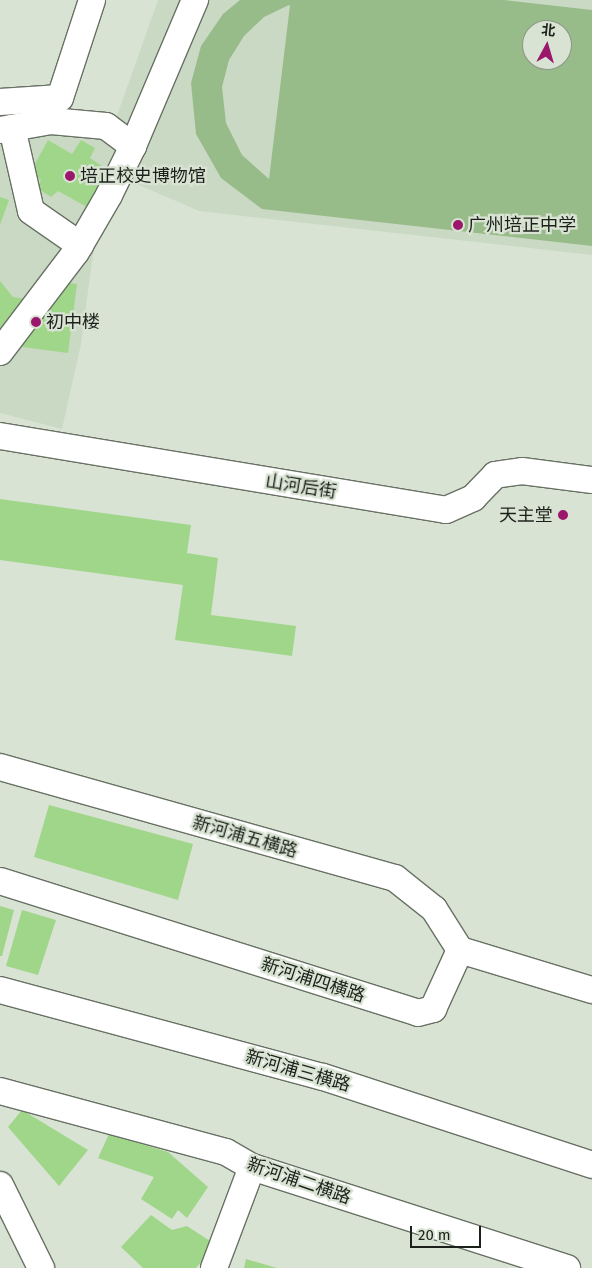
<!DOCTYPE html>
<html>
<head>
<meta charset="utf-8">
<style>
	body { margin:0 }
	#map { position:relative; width:592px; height:1268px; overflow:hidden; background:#d8e3d3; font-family:"Fira Sans","Noto Sans SC",sans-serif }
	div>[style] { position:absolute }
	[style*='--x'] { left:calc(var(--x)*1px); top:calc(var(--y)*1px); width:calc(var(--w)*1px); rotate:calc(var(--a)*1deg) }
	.built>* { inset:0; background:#cad9c4 }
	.green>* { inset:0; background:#98bc89 }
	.building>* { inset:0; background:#a0d68a }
	.roads { filter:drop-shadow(1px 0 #687164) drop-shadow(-1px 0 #687164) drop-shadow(0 1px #687164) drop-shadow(0 -1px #687164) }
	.street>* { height:26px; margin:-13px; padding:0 13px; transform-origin:13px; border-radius:13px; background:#fff }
	.dots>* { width:14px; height:14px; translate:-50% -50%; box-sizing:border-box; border:2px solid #d8e3d3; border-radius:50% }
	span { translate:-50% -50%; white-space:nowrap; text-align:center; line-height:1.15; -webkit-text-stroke:4.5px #d8e3d3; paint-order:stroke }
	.poi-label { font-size:18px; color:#1c201a }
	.left { translate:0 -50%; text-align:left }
	.right { translate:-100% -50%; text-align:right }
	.street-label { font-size:18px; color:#1c201a }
	.north { position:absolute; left:522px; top:20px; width:50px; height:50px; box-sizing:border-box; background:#d8e3d3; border:1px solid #8d9589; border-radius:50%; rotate:6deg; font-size:14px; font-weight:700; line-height:20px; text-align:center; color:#1c201a }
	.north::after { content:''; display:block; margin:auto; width:18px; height:22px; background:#9a176b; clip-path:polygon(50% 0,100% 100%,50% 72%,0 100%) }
	.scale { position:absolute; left:410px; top:1226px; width:71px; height:22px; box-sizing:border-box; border:2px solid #1c201a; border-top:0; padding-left:6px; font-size:15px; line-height:18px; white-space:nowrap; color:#1c201a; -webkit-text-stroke:4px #d8e3d3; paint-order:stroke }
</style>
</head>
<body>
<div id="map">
	<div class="built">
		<i style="clip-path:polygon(evenodd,158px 0,592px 0,592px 255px,199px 211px,130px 181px,95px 239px,81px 344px,62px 429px,0 413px,0 115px,49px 106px,113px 127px,158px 0,532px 30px,562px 30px,562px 60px,532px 60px,532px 30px)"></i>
	</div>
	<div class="green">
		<i style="clip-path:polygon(evenodd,240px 0,504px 0,592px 10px,592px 246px,262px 209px,221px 178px,196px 134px,191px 83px,201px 46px,223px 14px,240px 0,289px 5px,290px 5px,269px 179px,242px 155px,226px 123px,222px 87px,229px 60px,244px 36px,264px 17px,289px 5px,240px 0,532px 30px,562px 30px,562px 60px,532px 60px,532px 30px)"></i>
	</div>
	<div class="building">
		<i style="clip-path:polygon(48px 140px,72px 154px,81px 140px,95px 148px,90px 158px,109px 171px,87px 207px,58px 191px,51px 197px,37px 188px,41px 180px,30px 173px)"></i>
		<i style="clip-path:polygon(0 197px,9px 200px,0 225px)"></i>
		<i style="clip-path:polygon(45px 280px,77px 284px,68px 353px,0 344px,0 281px,13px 297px,42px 301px)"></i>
		<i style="clip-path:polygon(0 499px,191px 525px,187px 553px,218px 558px,211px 615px,296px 626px,292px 656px,175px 640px,183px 585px,0 560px)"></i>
		<i style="clip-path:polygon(49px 805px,193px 844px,178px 900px,34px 857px)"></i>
		<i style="clip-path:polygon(0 906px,14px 910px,2px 956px,0 956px)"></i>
		<i style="clip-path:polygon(22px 910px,56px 920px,38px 975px,6px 966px)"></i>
		<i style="clip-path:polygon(22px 1110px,88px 1150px,59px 1186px,8px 1127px)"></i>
		<i style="clip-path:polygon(109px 1134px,168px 1152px,208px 1187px,187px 1218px,178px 1210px,172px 1219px,141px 1199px,154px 1177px,98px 1158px)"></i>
		<i style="clip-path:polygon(151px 1215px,172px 1230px,187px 1226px,216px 1245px,196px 1268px,143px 1268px,121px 1247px)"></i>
		<i style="clip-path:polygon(246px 1259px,277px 1268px,244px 1268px)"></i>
	</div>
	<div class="roads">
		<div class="street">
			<i style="--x:0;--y:102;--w:60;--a:-3.8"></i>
			<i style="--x:60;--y:98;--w:103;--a:-71.9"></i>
			<i style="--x:12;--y:128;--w:85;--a:77.1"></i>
			<i style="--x:31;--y:211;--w:60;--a:34.8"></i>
			<i style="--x:0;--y:130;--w:52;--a:-10"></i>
			<i style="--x:51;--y:121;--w:55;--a:5.2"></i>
			<i style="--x:106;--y:126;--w:34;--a:37"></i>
			<i style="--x:0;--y:352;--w:126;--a:-52.8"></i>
			<i style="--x:76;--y:252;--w:66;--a:-59.9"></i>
			<i style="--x:109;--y:195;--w:55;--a:-63.9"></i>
			<i style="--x:133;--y:146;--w:159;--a:-67"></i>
			<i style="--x:0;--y:436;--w:452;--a:9.4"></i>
			<i style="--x:446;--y:510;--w:30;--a:-24"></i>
			<i style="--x:473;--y:498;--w:32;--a:-46"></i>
			<i style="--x:495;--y:475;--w:27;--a:-8"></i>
			<i style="--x:522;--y:471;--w:71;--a:7.3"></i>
			<i style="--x:0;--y:767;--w:410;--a:15.7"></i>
			<i style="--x:395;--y:878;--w:50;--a:38.5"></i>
			<i style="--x:434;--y:909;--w:49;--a:57.6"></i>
			<i style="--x:0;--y:881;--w:438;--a:17.5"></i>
			<i style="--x:418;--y:1013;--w:16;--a:-15"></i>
			<i style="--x:433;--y:1009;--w:65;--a:-65.4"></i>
			<i style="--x:460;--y:950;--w:138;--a:16.9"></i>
			<i style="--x:0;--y:990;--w:335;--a:15.1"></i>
			<i style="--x:323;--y:1077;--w:283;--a:18.1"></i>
			<i style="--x:0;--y:1091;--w:234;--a:15.1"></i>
			<i style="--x:226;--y:1152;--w:30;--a:30"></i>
			<i style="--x:252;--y:1167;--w:331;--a:17.8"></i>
			<i style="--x:0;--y:1185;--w:93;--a:63.7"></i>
			<i style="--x:214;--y:1268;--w:108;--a:-69.4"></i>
		</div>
	</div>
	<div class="dots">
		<i style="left:70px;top:176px;background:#9a176b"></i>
		<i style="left:458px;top:225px;background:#9a176b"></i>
		<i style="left:36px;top:322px;background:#9a176b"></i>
		<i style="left:563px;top:515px;background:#9a176b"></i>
	</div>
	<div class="poi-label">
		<span class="left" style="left:80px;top:176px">培正校史博物馆</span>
		<span class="left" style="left:468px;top:225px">广州培正中学</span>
		<span class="left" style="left:46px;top:322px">初中楼</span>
		<span class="right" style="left:553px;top:515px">天主堂</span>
	</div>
	<div class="street-label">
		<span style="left:301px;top:487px;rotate:9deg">山河后街</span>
		<span style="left:245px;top:837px;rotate:16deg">新河浦五横路</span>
		<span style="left:313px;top:980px;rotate:18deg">新河浦四横路</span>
		<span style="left:298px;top:1071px;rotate:16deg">新河浦三横路</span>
		<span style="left:299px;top:1181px;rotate:19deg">新河浦二横路</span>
	</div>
	<div class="north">北</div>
	<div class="scale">20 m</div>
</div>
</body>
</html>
